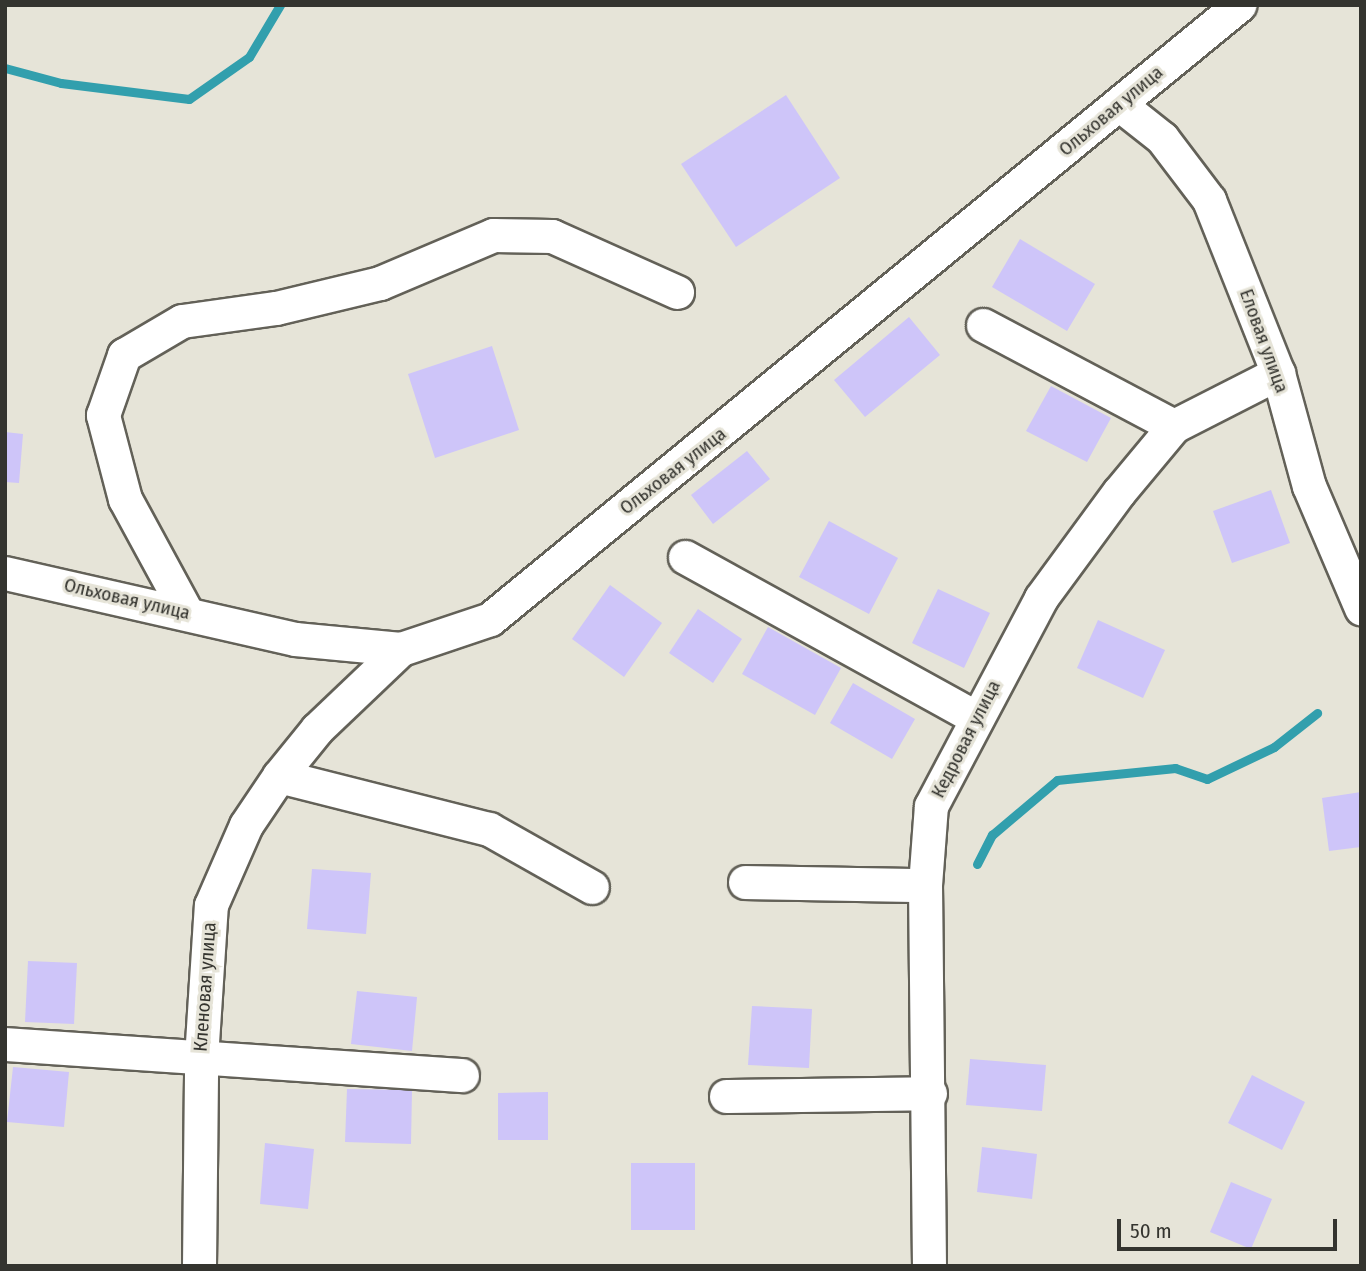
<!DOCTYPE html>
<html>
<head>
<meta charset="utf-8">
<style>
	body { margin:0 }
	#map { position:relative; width:1366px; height:1271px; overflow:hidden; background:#e6e4d8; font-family:"Fira Sans Condensed",sans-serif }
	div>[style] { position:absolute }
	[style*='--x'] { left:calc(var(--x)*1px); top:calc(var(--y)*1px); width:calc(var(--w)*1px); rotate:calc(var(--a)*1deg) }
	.stream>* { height:9px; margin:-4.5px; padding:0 4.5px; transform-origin:4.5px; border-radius:4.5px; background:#329fad }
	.building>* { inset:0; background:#cec5f9 }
	.roads { filter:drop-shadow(2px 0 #636158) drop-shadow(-2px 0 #636158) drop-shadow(0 2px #636158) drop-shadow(0 -2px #636158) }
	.minor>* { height:33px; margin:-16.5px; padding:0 16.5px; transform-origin:16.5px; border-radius:16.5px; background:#fff }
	span { translate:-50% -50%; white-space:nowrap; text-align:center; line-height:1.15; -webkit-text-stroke:6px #e6e4d8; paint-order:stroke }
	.street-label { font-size:19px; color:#34342f }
	.frame { position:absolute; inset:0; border:7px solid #34342f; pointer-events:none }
	.scale { position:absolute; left:1117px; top:1219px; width:220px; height:32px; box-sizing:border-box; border:4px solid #34342f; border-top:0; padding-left:9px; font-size:21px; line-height:24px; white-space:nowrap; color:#34342f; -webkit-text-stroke:5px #e6e4d8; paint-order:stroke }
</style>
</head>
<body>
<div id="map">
	<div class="stream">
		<i style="--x:5;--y:68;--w:58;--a:15"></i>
		<i style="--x:61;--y:83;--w:129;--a:7.1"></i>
		<i style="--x:189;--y:99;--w:73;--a:-35"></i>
		<i style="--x:249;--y:57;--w:61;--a:-59.2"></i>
		<i style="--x:977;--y:864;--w:33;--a:-63"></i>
		<i style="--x:992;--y:835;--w:85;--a:-40.2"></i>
		<i style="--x:1057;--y:780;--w:119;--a:-5.8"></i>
		<i style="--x:1175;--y:768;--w:34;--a:19"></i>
		<i style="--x:1207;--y:779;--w:74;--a:-25.5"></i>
		<i style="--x:1274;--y:747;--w:55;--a:-38.3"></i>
	</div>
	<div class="building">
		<i style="clip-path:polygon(786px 95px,840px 178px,736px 247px,681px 164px)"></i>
		<i style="clip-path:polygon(1020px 239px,1095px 284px,1067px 331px,992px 287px)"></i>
		<i style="clip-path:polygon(909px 317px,940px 355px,865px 417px,834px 380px)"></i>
		<i style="clip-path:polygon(492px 346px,519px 430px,435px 458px,408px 374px)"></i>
		<i style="clip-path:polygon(1051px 386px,1111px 418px,1087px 462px,1026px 431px)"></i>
		<i style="clip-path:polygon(5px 432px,23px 434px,19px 483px,5px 482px)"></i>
		<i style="clip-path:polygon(747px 451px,770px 479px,713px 524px,691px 495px)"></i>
		<i style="clip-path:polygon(1271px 490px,1290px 543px,1232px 563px,1213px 511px)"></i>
		<i style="clip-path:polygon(829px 521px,898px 558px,869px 614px,799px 577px)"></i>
		<i style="clip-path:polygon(610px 585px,662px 623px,624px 677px,572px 639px)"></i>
		<i style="clip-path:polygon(938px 589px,990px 613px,964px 668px,912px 643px)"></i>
		<i style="clip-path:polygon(698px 609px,742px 639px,713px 683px,669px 653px)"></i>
		<i style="clip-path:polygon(1098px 620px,1165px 650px,1143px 698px,1077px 668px)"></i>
		<i style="clip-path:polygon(768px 627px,841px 668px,815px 715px,742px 674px)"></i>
		<i style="clip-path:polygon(853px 683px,915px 719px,892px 759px,830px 723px)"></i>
		<i style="clip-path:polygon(1361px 792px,1361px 847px,1329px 851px,1322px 798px)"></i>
		<i style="clip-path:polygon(312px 869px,371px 873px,366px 934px,307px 929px)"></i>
		<i style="clip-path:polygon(28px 961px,77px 963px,74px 1024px,25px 1022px)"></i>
		<i style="clip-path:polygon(357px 991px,417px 997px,412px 1051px,351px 1044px)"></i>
		<i style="clip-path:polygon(752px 1006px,812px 1009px,809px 1068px,748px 1065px)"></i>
		<i style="clip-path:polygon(970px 1059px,1046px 1065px,1042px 1111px,966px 1105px)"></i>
		<i style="clip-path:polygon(13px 1067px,69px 1072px,64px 1127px,7px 1122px)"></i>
		<i style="clip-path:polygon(1252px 1075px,1305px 1102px,1282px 1150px,1228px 1123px)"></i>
		<i style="clip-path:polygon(347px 1089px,412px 1090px,411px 1144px,345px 1142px)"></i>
		<i style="clip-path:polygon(548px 1092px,548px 1140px,498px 1140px,498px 1093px)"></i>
		<i style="clip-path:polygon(265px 1143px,314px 1149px,308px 1209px,260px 1204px)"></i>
		<i style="clip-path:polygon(982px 1147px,1037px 1154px,1032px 1199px,977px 1192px)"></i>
		<i style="clip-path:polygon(631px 1163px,695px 1163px,695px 1230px,631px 1230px)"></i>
		<i style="clip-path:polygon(1231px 1182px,1272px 1199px,1251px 1249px,1210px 1232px)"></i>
	</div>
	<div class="roads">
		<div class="minor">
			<i style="--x:1119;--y:104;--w:55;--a:38.3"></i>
			<i style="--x:1162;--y:138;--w:78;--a:52.8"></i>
			<i style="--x:1209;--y:200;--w:186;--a:68.3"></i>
			<i style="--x:1278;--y:373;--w:117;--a:74.7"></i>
			<i style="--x:1309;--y:486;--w:133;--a:66.9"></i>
			<i style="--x:983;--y:325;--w:216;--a:27.9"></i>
			<i style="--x:685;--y:557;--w:331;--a:28.9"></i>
			<i style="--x:5;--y:573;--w:297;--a:12.8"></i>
			<i style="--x:295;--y:639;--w:106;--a:5.4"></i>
			<i style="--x:401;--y:649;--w:94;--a:-18.6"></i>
			<i style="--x:490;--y:619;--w:969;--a:-39.34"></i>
			<i style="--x:187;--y:613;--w:130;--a:-118.5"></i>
			<i style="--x:125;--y:499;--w:87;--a:-104.7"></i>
			<i style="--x:103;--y:415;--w:64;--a:-70.7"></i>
			<i style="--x:124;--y:355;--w:67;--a:-30.4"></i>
			<i style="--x:182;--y:321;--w:95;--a:-7.9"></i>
			<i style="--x:276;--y:308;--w:107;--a:-13.5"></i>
			<i style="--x:380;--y:283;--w:123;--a:-23"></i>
			<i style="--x:493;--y:235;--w:59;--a:1"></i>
			<i style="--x:552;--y:236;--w:137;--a:24.1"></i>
			<i style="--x:279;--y:776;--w:217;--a:14.2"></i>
			<i style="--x:489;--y:829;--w:118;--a:29.4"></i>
			<i style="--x:745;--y:882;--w:180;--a:1"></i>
			<i style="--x:5;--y:1044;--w:458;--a:3.9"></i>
			<i style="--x:726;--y:1096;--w:204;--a:-0.8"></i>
			<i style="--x:199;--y:1266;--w:208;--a:-89.4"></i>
			<i style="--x:201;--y:1058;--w:153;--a:-86.3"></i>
			<i style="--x:211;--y:905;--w:87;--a:-66.4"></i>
			<i style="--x:246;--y:825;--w:59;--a:-56"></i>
			<i style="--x:279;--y:776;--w:60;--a:-51"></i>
			<i style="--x:317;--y:729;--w:116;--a:-43.6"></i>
			<i style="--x:929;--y:1266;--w:381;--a:-90.6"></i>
			<i style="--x:925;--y:885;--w:79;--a:-85.7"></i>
			<i style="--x:931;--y:806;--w:235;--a:-62.1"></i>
			<i style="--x:1041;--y:598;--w:132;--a:-53.7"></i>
			<i style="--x:1119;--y:492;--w:86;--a:-50.2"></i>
			<i style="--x:1174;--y:426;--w:117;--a:-27"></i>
		</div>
	</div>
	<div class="street-label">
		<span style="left:1111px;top:111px;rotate:-40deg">Ольховая улица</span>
		<span style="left:1264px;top:341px;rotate:70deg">Еловая улица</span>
		<span style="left:673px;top:471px;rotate:-38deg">Ольховая улица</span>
		<span style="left:127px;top:599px;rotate:13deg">Ольховая улица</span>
		<span style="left:966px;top:739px;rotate:-63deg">Кедровая улица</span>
		<span style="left:205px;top:987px;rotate:-86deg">Кленовая улица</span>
	</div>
	<div class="frame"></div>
	<div class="scale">50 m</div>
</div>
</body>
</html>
